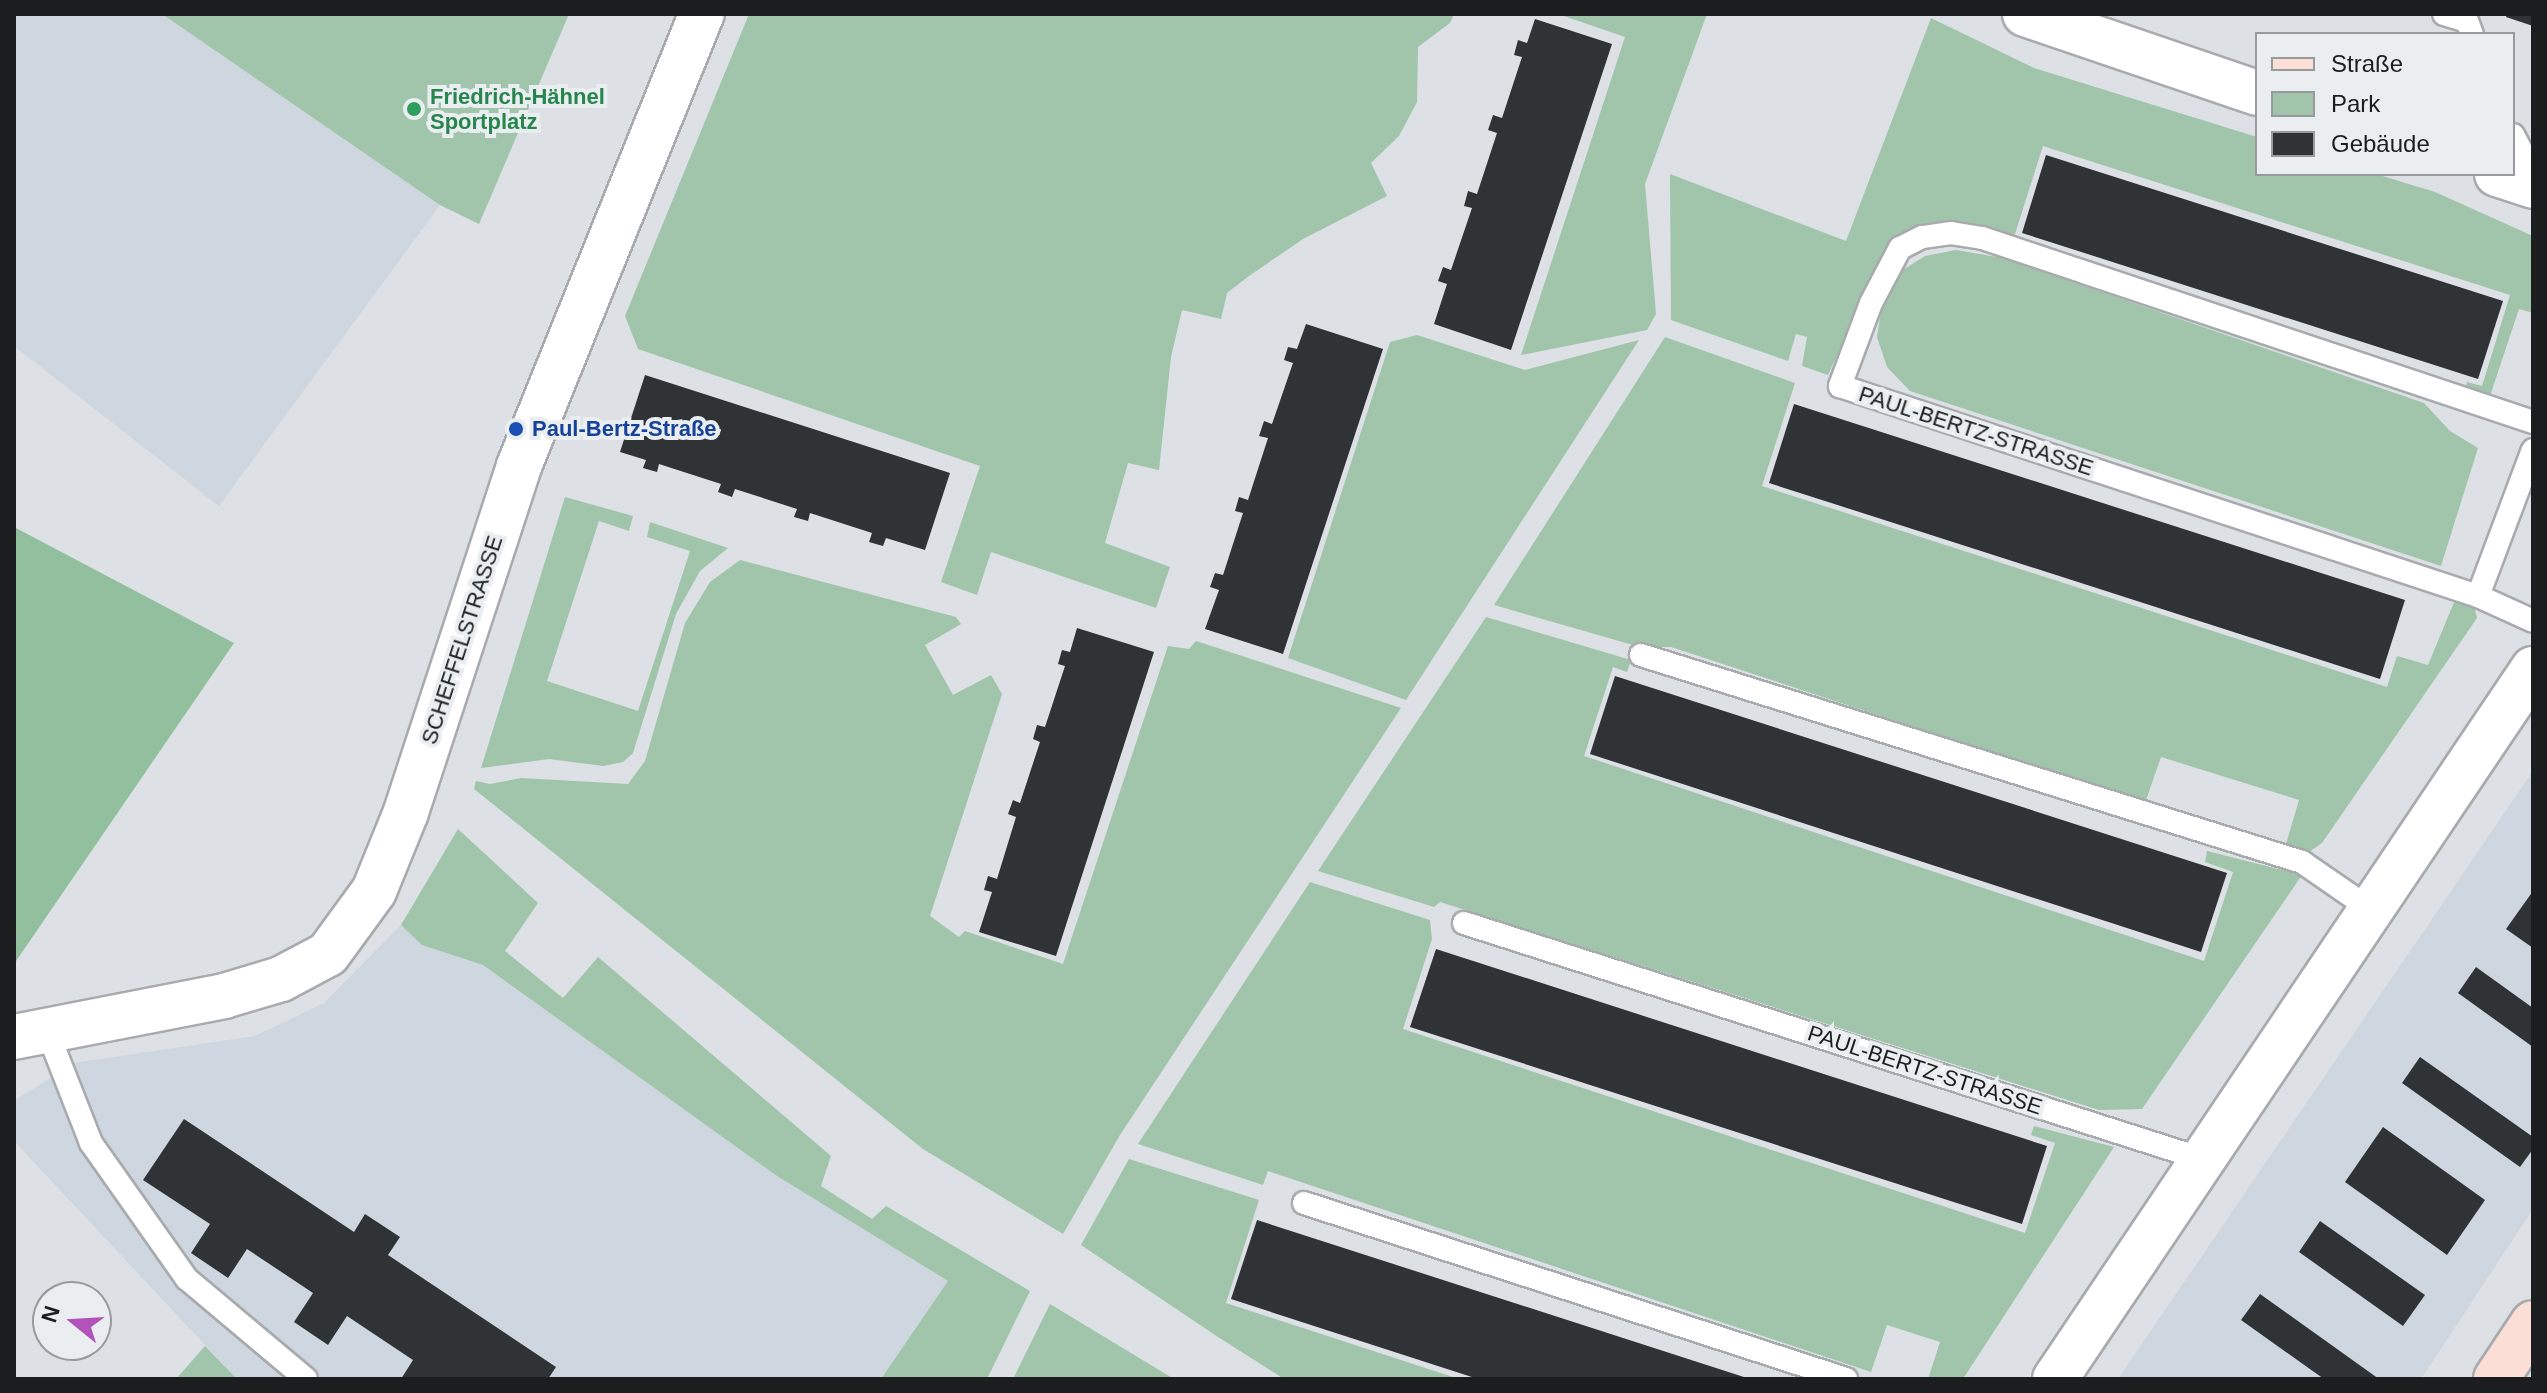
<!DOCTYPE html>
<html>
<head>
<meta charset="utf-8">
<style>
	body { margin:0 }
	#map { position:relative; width:2547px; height:1393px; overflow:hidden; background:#dde0e4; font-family:Helvetica,sans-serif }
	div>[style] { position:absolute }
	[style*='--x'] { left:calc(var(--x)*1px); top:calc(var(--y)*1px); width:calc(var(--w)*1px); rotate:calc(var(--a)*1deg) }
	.built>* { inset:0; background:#ced6e0 }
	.green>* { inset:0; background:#a1c5ab }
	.forest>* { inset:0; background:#92c09e }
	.building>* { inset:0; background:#303335 }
	.roads { filter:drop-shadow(2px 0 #a8abae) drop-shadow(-2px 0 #a8abae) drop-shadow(0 2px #a8abae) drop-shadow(0 -2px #a8abae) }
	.service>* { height:22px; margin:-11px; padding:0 11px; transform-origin:11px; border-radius:11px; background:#fff }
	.minor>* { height:44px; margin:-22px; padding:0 22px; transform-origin:22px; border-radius:22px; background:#fff }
	.secondary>* { height:44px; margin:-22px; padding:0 22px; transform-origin:22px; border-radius:22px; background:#fff }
	.primary>* { height:44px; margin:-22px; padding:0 22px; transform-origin:22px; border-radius:22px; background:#fbdfd6 }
	.dots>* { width:22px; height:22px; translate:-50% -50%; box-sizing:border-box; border:4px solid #ebeef1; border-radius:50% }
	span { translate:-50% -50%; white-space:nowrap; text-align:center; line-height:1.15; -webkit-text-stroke:8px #ebeef1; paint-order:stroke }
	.leisure-label { font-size:22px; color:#27864d; font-weight:700 }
	.left { translate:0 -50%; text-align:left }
	.transit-label { font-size:22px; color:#164399; font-weight:700 }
	.street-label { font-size:22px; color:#1c1d1e }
	.frame { position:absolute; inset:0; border:16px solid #1c1d1e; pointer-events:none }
	.legend { position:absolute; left:2255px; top:32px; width:260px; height:144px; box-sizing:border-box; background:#ebeef1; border:2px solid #989a9d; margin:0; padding:10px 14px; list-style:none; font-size:24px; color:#1c1d1e }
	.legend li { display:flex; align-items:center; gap:16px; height:40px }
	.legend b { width:40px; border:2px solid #989a9d }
	.north { position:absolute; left:32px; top:1281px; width:80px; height:80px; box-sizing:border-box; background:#ebeef1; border:2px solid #989a9d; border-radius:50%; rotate:288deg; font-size:22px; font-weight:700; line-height:32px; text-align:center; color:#1c1d1e }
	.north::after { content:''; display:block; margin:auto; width:28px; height:36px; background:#b253bc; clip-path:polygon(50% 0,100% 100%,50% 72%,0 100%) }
</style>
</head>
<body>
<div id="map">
	<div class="built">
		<i style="clip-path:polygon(14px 14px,162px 14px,440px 205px,219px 506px,14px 346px)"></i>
		<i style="clip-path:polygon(2533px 771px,2533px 1209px,2421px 1379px,2118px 1379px)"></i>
		<i style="clip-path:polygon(401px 925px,422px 945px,483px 965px,777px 1176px,949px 1282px,881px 1379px,237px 1379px,14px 1141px,14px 1101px,74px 1063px,255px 1036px,324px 1003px)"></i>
	</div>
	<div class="green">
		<i style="clip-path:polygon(162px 14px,569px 14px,479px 224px,440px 205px)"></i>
		<i style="clip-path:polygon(749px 14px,1454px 14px,1450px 23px,1418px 47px,1417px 102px,1399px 136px,1371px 163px,1387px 196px,1303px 239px,1249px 276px,1227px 293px,1221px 319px,1182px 310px,1171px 357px,1159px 470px,1128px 463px,1105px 543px,1170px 567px,1156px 608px,991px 552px,977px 595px,941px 582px,980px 466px,638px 349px,625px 316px)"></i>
		<i style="clip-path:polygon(1558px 14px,1707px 14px,1645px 184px,1656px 314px,1647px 330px,1521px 355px,1625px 37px)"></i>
		<i style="clip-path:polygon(1931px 18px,2034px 68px,2257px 137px,2257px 174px,2376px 174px,2435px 192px,2533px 236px,2533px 313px,2519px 309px,2489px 399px,2465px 392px,2467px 382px,2482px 386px,2510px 295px,2043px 146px,2014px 237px,1963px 224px,1926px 225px,1901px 237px,1874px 277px,1828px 375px,1802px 366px,1807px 337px,1796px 334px,1788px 361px,1671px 320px,1670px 174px,1846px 241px)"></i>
		<i style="clip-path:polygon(1956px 250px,2003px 258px,2424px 403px,2450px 431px,2478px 448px,2441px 566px,1910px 391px,1887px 367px,1877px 337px,1883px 298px,1901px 271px,1925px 256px)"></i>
		<i style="clip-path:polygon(1417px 335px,1525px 370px,1639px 340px,1406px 700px,1288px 658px,1390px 342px)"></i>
		<i style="clip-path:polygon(1665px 337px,1795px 383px,1762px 486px,2387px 687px,2397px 656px,2428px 665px,2455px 600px,2474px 606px,2477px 618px,2322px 843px,2309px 852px,2285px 847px,2299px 800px,2161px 757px,2145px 803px,1671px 647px,1640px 647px,1494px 605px)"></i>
		<i style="clip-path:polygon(565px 497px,633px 516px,629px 531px,599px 521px,547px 681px,638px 711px,690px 551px,647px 537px,650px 522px,728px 548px,700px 571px,676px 614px,633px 753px,623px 762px,603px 766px,549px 759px,481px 768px)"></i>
		<i style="clip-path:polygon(740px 560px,956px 617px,961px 624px,925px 645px,953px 695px,991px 675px,1002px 694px,930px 916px,959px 937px,965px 931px,1063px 964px,1168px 646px,1189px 649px,1196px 641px,1401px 708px,1120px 1135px,1063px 1234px,923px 1149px,474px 789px,476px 781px,490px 784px,521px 778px,628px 784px,645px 761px,685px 623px,710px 582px)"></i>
		<i style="clip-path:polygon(1486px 617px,1631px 660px,1627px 672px,1613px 667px,1584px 756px,2204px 961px,2233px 872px,2205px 862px,2207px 851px,2302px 875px,2142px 1109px,2099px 1110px,1440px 902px,1434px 907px,1318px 871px)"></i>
		<i style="clip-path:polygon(458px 829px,538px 903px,505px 951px,563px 998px,598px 957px,831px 1156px,821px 1186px,872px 1219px,886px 1206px,1030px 1291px,987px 1379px,881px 1379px,948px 1281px,777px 1176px,483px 965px,422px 945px,401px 925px)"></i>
		<i style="clip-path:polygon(1310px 882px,1430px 920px,1432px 939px,1403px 1029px,2025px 1233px,2055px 1143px,2031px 1135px,2034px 1126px,2114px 1147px,1963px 1379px,1928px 1379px,1940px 1342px,1887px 1325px,1871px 1372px,1268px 1171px,1263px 1185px,1138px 1144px)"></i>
		<i style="clip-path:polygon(1129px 1159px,1259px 1200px,1226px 1303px,1459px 1379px,1284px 1379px,1218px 1337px,1081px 1245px)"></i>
		<i style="clip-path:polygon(1050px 1304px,1174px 1379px,1013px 1379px)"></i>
		<i style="clip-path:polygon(205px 1346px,237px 1379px,176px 1379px)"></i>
	</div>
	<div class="forest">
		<i style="clip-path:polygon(14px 527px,234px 643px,14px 964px)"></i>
	</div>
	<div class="building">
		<i style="clip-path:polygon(2507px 14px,2533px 14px,2533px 26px,2506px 17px)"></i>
		<i style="clip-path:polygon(1535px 19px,1612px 44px,1511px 350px,1434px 324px,1447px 284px,1438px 281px,1443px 267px,1451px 270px,1472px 208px,1464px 206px,1468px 191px,1477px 194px,1497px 133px,1488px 130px,1493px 115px,1502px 118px,1522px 57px,1514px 55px,1518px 40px,1527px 43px)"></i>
		<i style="clip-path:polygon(2046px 155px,2503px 301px,2478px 379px,2022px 233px)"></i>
		<i style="clip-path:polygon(1306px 324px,1383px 349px,1283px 654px,1205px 629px,1219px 590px,1210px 587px,1215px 573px,1223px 575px,1243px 513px,1235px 511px,1239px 497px,1248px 500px,1268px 438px,1259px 436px,1264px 421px,1272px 424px,1293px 363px,1284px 360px,1288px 347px,1297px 349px)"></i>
		<i style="clip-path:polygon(645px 375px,950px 473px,925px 550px,886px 538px,883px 546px,869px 542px,872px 533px,810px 513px,808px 521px,794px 517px,797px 509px,735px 489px,732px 497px,718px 492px,721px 484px,659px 464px,657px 472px,643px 468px,646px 460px,620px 452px)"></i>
		<i style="clip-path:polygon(1794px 404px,2405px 600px,2380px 679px,1769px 483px)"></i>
		<i style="clip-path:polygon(1077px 628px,1154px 652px,1056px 956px,979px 932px,992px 892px,984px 890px,988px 876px,997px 879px,1016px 817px,1008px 814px,1013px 800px,1020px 803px,1040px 742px,1033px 739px,1037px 725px,1045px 727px,1065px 666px,1058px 664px,1062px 650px,1070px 652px)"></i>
		<i style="clip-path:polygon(1615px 676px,2227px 873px,2201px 952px,1590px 754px)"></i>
		<i style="clip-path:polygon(2533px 891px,2533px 948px,2506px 929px)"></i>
		<i style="clip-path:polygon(1436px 949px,2047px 1146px,2022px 1224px,1410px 1027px)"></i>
		<i style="clip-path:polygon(2476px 967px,2533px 1008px,2533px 1047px,2458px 993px)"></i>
		<i style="clip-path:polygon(2420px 1057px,2533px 1137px,2533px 1149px,2520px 1167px,2402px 1083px)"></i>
		<i style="clip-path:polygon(184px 1119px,354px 1232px,365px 1214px,400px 1237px,388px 1255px,556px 1367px,548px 1379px,401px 1379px,413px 1360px,347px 1316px,328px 1345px,294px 1322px,313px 1293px,247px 1249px,228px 1278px,191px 1253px,210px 1224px,143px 1180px)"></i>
		<i style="clip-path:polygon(2383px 1127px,2485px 1200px,2447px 1255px,2345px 1182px)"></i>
		<i style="clip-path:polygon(1257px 1220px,1747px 1378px,1747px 1379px,1478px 1379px,1231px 1299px)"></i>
		<i style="clip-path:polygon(2320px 1221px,2425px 1295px,2403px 1326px,2299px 1252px)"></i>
		<i style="clip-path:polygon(2260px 1294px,2379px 1379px,2324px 1379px,2241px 1320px)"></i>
	</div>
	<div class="roads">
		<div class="service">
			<i style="--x:2444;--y:14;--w:24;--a:17"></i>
			<i style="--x:2467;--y:21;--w:14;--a:69"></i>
			<i style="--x:2513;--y:135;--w:43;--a:62.2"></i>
			<i style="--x:2533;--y:422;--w:581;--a:-161.53"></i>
			<i style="--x:1982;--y:238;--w:31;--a:-171"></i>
			<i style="--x:1951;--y:233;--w:29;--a:172"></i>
			<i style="--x:1922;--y:237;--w:25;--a:153"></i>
			<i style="--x:1900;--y:248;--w:62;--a:117.8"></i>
			<i style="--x:1871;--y:303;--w:89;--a:110.5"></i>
			<i style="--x:1840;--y:386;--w:672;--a:18.22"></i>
			<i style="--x:2478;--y:596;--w:60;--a:24.4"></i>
			<i style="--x:2478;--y:596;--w:156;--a:-69.4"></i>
			<i style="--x:1641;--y:655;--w:693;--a:17.39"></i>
			<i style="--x:2302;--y:862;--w:86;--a:34.6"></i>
			<i style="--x:1464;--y:923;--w:775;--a:17.73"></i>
			<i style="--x:46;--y:1028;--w:123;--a:68.6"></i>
			<i style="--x:91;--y:1143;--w:166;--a:54.8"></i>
			<i style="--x:187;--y:1279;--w:155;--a:40"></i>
			<i style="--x:1304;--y:1203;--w:570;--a:17.99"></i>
		</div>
		<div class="minor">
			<i style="--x:2025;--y:14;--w:245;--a:18.8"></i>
			<i style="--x:2497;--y:174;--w:38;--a:18"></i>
			<i style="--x:2055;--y:1379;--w:856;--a:-56.05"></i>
		</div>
		<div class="secondary">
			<i style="--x:14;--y:1037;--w:214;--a:-11"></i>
			<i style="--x:224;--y:996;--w:59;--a:-16.6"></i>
			<i style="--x:281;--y:979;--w:53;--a:-28"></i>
			<i style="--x:328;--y:954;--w:78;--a:-53.9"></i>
			<i style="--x:374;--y:891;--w:85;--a:-67.9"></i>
			<i style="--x:406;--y:812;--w:364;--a:-71.9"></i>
			<i style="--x:519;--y:466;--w:488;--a:-68"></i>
		</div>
		<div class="primary">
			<i style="--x:2496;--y:1379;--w:67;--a:-56.5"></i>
		</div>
	</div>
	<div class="dots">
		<i style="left:414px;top:109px;background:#2e9e5b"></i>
		<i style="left:516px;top:429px;background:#1a4fb4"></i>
	</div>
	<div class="leisure-label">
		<span class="left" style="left:430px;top:109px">Friedrich-Hähnel<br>Sportplatz</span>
	</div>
	<div class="transit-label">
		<span class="left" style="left:532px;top:429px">Paul-Bertz-Straße</span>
	</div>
	<div class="street-label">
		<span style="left:1976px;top:431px;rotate:18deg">PAUL-BERTZ-STRASSE</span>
		<span style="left:462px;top:640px;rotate:-72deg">SCHEFFELSTRASSE</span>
		<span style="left:1925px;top:1070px;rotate:18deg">PAUL-BERTZ-STRASSE</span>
	</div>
	<div class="frame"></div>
	<ul class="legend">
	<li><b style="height:10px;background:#fbdfd6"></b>Straße</li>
	<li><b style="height:22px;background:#a1c5ab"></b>Park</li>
	<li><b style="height:22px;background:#303335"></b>Gebäude</li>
	</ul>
	<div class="north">N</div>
</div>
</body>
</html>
